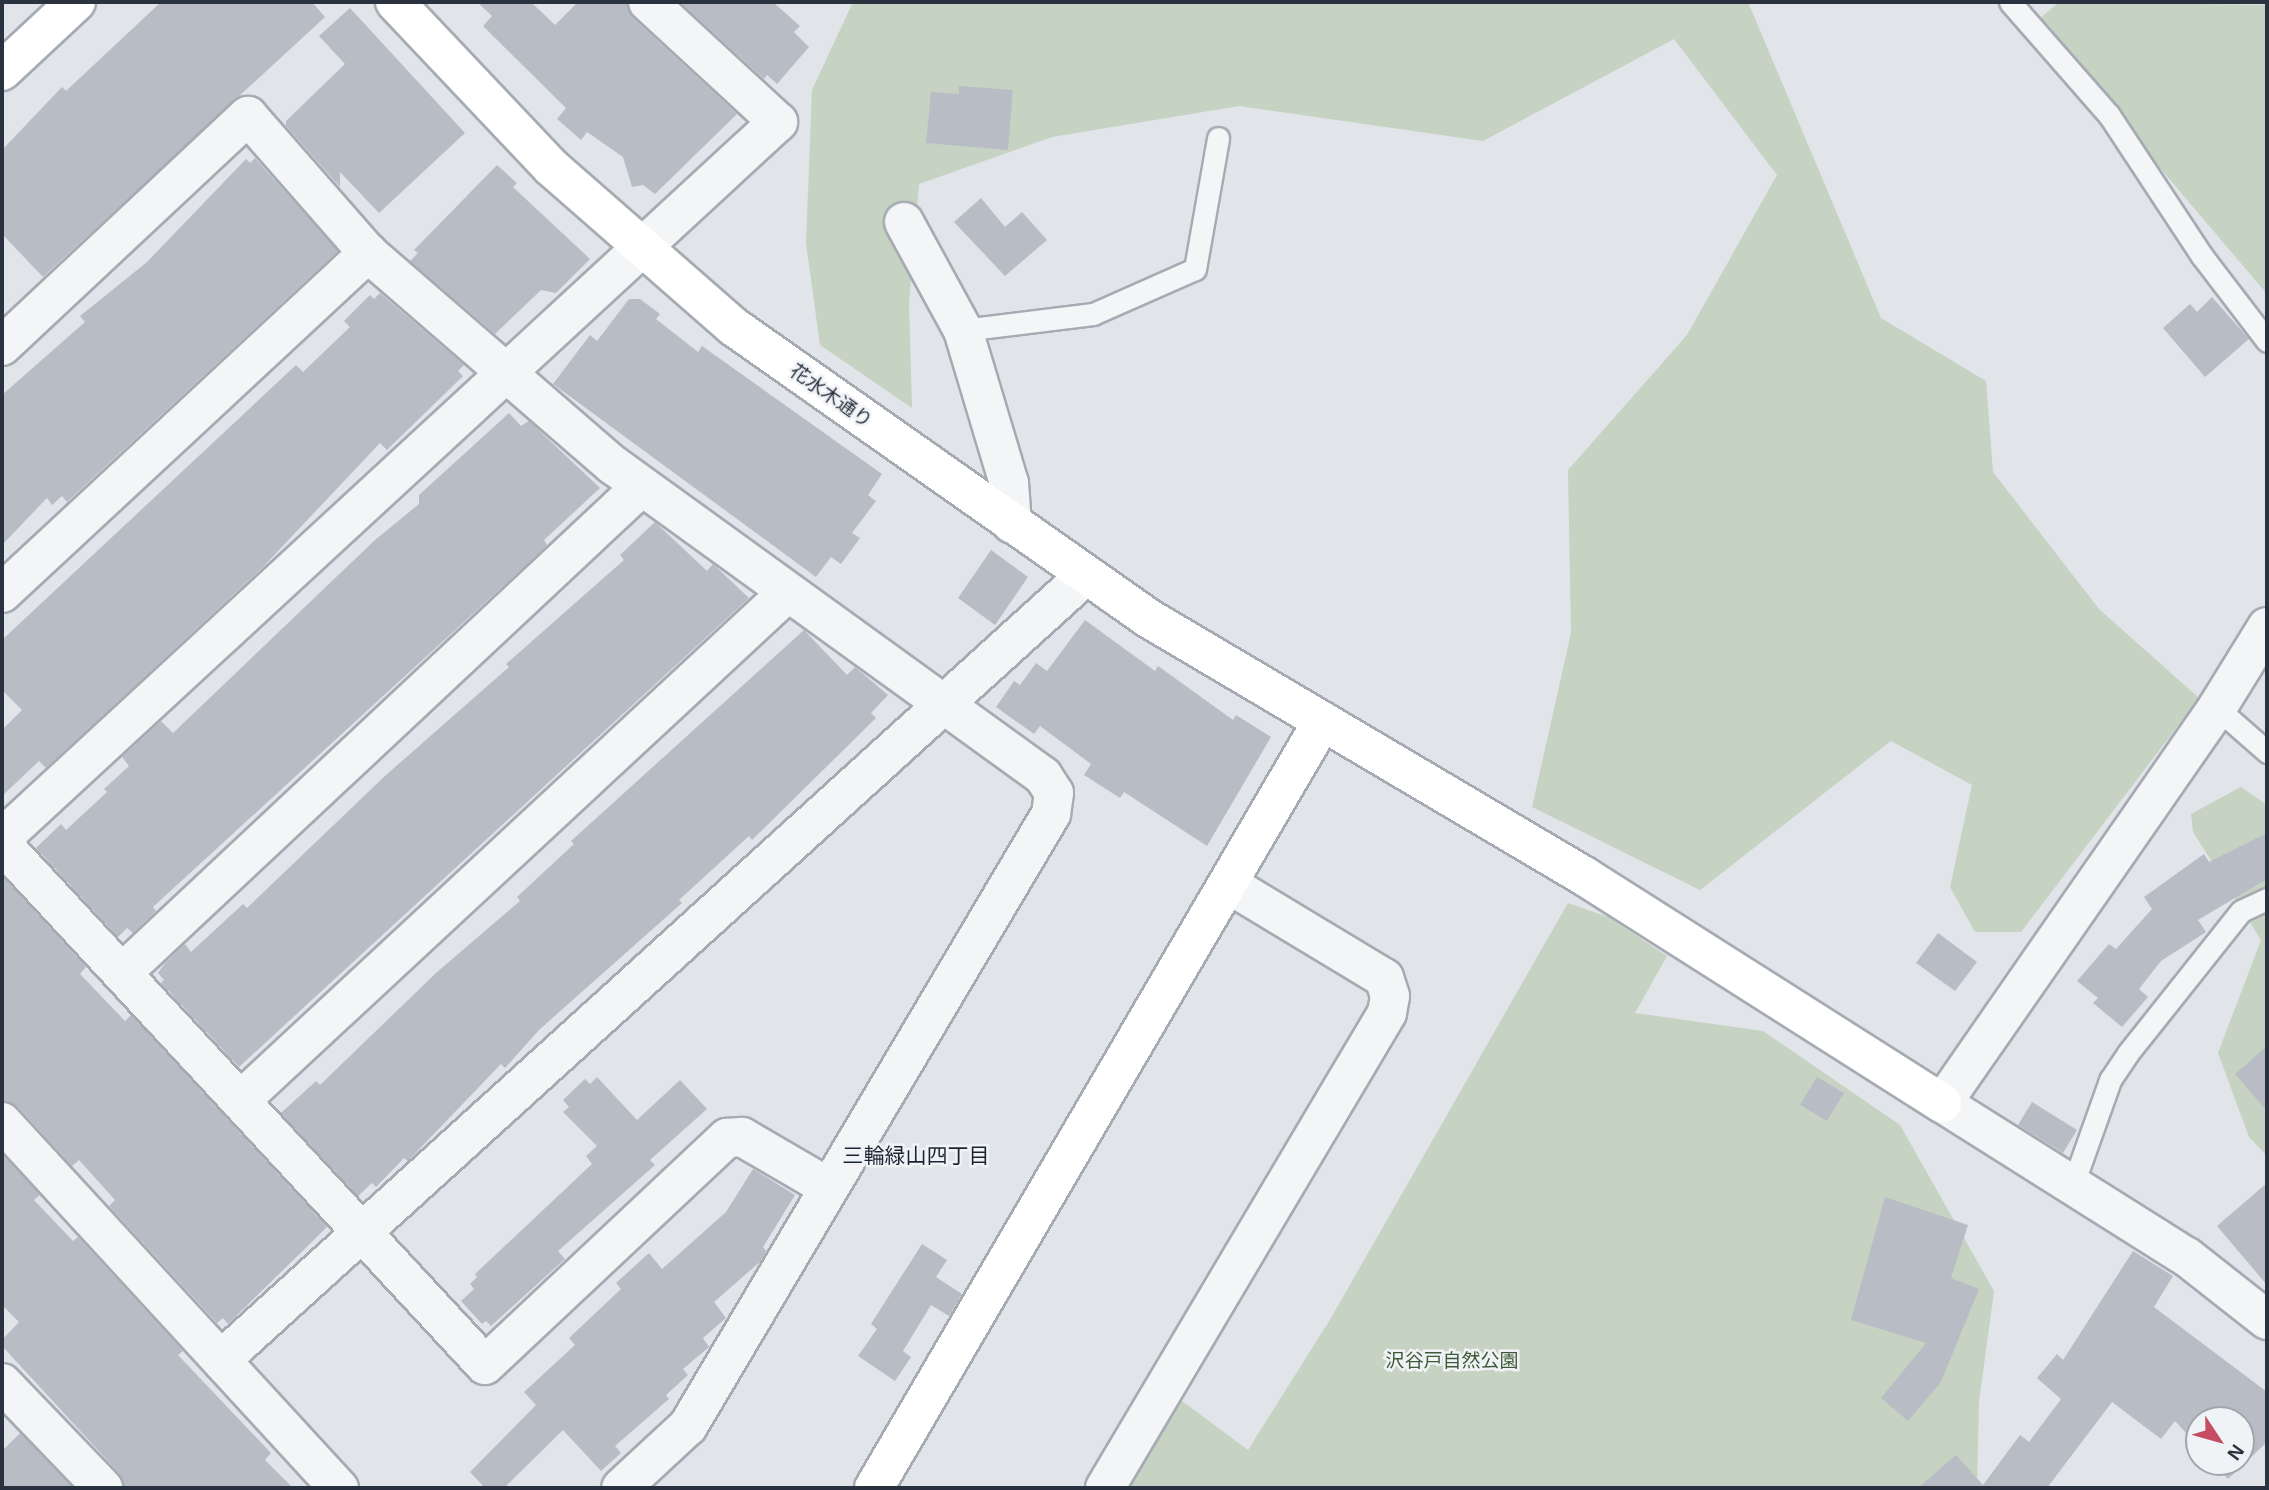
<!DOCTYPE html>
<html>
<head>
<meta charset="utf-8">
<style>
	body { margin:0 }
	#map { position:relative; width:2269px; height:1490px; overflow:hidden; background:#e1e4e9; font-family:Helvetica,"Noto Sans JP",sans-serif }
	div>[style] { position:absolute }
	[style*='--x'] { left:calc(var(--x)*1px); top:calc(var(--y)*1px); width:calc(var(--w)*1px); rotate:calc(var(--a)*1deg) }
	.green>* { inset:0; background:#c6d2c2 }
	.building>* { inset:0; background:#b8bdc5 }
	.roads { filter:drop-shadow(2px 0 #a6abb3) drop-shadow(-2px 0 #a6abb3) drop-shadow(0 2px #a6abb3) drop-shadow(0 -2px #a6abb3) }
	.lane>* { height:21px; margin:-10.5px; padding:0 10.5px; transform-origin:10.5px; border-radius:10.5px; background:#f3f5f7 }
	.street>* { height:38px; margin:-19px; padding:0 19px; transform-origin:19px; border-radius:19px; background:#f3f5f7 }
	.secondary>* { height:38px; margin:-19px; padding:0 19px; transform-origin:19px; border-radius:19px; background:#fff }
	span { translate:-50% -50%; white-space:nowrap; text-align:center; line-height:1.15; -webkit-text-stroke:5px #f0f3f6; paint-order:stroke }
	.street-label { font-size:19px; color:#2a323f }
	.park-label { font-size:19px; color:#3f5a38 }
	.neighbourhood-label { font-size:21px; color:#1c2330 }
	.frame { position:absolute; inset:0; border:4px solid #2a323f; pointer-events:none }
	.north { position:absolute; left:2185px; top:1406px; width:70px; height:70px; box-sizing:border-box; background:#f0f3f6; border:2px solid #a1a6ad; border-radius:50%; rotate:126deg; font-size:19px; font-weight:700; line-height:28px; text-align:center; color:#2a323f }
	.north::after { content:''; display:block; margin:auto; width:24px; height:32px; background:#c64d61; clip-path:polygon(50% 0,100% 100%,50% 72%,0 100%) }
</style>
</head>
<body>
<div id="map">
	<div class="green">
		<i style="clip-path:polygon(853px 2px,1748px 2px,1881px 318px,1986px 381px,1993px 472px,2099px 609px,2199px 698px,2021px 932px,1975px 932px,1950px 887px,1972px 785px,1891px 741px,1700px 890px,1532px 807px,1571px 633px,1568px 470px,1687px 335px,1777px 175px,1674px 39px,1483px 141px,1239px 106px,1052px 137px,919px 184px,909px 304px,912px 408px,820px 345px,806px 243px,812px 90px)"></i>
		<i style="clip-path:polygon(2059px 2px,2267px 5px,2267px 294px,2036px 22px)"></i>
		<i style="clip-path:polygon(2241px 787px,2267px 805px,2267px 1156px,2249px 1137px,2218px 1053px,2261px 940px,2193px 832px,2191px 814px)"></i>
		<i style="clip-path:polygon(1568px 903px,1608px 917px,1667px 956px,1635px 1013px,1763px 1031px,1900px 1125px,1994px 1291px,1979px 1402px,1977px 1488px,1125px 1488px,1178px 1398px,1248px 1450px,1331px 1318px)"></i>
	</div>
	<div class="building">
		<i style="clip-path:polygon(161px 2px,312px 2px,325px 17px,43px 277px,2px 234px,2px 150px,62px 87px,66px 91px)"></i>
		<i style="clip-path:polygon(477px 2px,531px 2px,555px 25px,578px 2px,627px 2px,633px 18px,737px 114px,655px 194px,643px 185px,632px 187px,623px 157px,587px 132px,581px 140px,557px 119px,566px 108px,483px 26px,492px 16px)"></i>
		<i style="clip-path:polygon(680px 2px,773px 2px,800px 26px,794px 32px,809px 47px,777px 84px,767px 75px,764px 79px)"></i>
		<i style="clip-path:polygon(350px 8px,465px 133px,379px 213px,340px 172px,340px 187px,286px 126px,286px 121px,345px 64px,319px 36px)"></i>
		<i style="clip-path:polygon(959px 86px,1013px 90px,1008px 150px,926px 143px,931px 92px,959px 94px)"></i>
		<i style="clip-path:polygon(255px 158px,338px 251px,67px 502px,62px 496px,52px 505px,47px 498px,2px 545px,2px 395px,85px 322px,80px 316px,147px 262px,246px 159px,250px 163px)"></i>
		<i style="clip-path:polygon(497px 165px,517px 183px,513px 187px,590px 259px,556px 293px,541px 290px,495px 334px,410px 261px,418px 253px,414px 250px)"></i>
		<i style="clip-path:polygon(981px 198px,1005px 227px,1022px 212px,1047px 240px,1005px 276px,954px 222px)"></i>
		<i style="clip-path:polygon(380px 293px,464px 365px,458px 371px,463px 376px,387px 450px,380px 443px,263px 567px,46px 768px,39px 761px,2px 796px,2px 730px,22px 710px,2px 690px,2px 640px,296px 365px,303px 372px,350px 327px,344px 321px,370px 295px,374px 299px)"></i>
		<i style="clip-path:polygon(2212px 297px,2249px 339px,2205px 377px,2163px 328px,2190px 304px,2197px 312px)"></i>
		<i style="clip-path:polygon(629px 299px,640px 299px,660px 314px,656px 319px,698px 352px,702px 346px,882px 474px,868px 495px,876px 501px,852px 533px,860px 538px,841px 564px,831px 557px,816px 577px,553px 384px,590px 335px,597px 341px)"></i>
		<i style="clip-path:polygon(509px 413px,521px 426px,529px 421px,600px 488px,544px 540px,547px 545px,525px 566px,153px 907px,156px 911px,133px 933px,127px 928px,118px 937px,36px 848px,61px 824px,66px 830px,107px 792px,104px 789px,129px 766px,122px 757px,161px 721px,173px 733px,375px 540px,419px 504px,419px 495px)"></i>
		<i style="clip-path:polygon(655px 522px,707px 571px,713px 564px,749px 598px,239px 1067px,161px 983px,164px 980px,158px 973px,165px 963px,185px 944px,191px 952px,243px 904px,247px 908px,386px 775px,509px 667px,506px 664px,624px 560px,620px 555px)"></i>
		<i style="clip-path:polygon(991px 550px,1028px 577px,995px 625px,958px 598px)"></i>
		<i style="clip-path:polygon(1085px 620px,1155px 671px,1158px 666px,1233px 720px,1236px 715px,1271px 737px,1207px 846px,1124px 792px,1120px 798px,1084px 775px,1091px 764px,1040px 726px,1034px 734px,996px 707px,1014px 681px,1020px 685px,1036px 663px,1047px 671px)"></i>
		<i style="clip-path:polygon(804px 630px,847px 675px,855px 667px,888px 695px,871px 713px,876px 718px,752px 840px,749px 836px,679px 900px,682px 903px,539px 1030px,505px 1068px,501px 1064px,408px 1161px,404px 1158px,376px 1187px,372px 1183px,358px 1196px,281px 1113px,316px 1081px,320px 1085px,436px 973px,520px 901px,517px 897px,574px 844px,571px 841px)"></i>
		<i style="clip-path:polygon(2267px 833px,2267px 879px,2198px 920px,2206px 932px,2161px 961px,2139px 989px,2148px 997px,2122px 1027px,2093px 1003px,2098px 998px,2077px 981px,2109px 944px,2116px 949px,2152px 909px,2144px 897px,2204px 854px,2209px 862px)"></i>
		<i style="clip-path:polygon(4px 878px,86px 967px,80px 974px,125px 1021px,131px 1015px,327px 1227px,228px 1324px,223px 1318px,217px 1323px,109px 1206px,115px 1200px,79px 1160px,72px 1166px,18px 1107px,2px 1101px)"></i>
		<i style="clip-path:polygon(1938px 933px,1977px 962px,1955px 991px,1916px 963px)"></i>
		<i style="clip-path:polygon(2267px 1046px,2267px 1111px,2235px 1074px)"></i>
		<i style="clip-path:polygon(597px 1077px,637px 1120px,680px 1080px,707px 1109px,650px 1160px,655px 1165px,558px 1251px,565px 1259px,491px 1326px,486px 1321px,482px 1324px,461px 1301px,474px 1289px,470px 1284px,477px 1277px,475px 1274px,592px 1164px,586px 1156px,597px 1146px,563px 1112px,569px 1107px,563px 1100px,585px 1079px,590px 1084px)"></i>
		<i style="clip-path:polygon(1817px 1077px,1844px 1093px,1827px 1121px,1800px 1105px)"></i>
		<i style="clip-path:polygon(2032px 1102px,2077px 1130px,2063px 1153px,2018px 1125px)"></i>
		<i style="clip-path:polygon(2px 1154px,40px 1195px,34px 1200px,73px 1241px,78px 1237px,183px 1351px,178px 1355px,271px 1453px,265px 1460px,293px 1488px,124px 1488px,119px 1473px,2px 1346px,2px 1340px,19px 1322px,2px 1305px)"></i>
		<i style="clip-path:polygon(753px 1169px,795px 1195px,763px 1247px,766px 1251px,761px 1261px,714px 1302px,726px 1318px,703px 1338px,709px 1347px,683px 1369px,688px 1375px,666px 1395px,669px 1399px,615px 1446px,621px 1453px,601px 1471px,563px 1430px,504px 1488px,485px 1488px,470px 1472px,536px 1405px,524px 1392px,575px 1345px,569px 1338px,621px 1289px,616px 1283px,649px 1253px,662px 1269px,726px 1212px)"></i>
		<i style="clip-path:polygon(2267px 1183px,2267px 1285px,2217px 1226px)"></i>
		<i style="clip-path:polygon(1885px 1197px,1968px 1225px,1951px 1278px,1979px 1289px,1941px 1382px,1908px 1421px,1881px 1398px,1926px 1343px,1851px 1320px)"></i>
		<i style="clip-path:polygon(922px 1244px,947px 1260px,936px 1277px,962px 1294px,949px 1316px,931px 1305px,903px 1351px,911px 1357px,895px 1381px,858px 1356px,877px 1329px,871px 1324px)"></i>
		<i style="clip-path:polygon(2133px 1251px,2173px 1276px,2154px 1307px,2267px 1392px,2267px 1442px,2228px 1479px,2212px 1462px,2241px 1462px,2241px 1420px,2199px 1420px,2199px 1447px,2175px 1421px,2161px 1439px,2112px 1402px,2047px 1488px,1918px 1488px,1956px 1455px,1983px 1485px,2020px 1435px,2029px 1442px,2061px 1399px,2037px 1378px,2057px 1354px,2063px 1360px)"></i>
		<i style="clip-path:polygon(20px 1433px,73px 1488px,2px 1488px,2px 1451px)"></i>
	</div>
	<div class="roads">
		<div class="lane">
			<i style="--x:2010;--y:2;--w:150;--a:48.8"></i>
			<i style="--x:2109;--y:115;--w:169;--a:56.6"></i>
			<i style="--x:2202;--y:256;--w:107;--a:52.6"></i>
			<i style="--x:963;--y:330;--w:131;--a:-7"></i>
			<i style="--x:1093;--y:314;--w:111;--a:-23.8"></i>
			<i style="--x:1195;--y:269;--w:133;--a:-80"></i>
			<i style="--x:2217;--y:708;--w:67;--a:41.3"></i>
			<i style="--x:2072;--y:1187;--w:114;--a:-70.4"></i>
			<i style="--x:2110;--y:1080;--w:32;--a:-56"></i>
			<i style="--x:2128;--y:1053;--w:181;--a:-51.5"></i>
			<i style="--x:2241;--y:911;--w:29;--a:-25"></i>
		</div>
		<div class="street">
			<i style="--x:904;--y:222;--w:123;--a:61.4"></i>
			<i style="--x:963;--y:330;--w:160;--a:73.3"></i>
			<i style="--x:1009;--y:483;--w:41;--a:85.8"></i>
			<i style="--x:2;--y:346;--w:337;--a:-43.1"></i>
			<i style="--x:248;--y:116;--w:182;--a:48.8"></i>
			<i style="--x:368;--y:253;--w:324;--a:40.9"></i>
			<i style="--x:613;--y:465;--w:531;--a:35.88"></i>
			<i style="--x:1043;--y:776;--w:20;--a:57"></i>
			<i style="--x:1054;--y:793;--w:21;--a:98"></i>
			<i style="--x:1051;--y:814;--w:712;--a:120.67"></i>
			<i style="--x:688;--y:1426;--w:91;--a:137.2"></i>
			<i style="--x:2;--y:593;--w:500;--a:-42.9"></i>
			<i style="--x:2267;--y:627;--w:95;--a:121.7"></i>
			<i style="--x:2217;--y:708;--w:481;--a:124.8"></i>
			<i style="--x:1942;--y:1103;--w:289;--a:32.2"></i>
			<i style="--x:2187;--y:1257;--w:102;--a:38.2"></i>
			<i style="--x:2;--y:838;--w:1056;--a:-42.7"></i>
			<i style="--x:778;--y:122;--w:177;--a:-137.3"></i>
			<i style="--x:2;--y:844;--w:710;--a:47.17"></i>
			<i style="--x:485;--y:1365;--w:332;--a:-43.2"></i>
			<i style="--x:727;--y:1138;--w:15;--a:-4"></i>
			<i style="--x:742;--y:1137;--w:99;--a:30.2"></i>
			<i style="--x:122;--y:973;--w:712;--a:-43.12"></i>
			<i style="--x:240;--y:1101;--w:747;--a:-42.88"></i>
			<i style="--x:2;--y:1122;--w:498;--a:47.4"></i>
			<i style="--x:221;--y:1360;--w:1167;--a:-42.22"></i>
			<i style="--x:2;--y:1383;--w:146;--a:46.1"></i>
			<i style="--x:1105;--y:1488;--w:552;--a:-59.3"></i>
			<i style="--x:1387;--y:1013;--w:17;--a:-80"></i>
			<i style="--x:1390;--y:996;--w:19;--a:-108"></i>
			<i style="--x:1384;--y:978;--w:182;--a:-148.9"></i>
		</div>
		<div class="secondary">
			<i style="--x:395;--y:2;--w:227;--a:46.6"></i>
			<i style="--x:551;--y:167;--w:243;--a:41.2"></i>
			<i style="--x:734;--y:327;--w:506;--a:35.1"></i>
			<i style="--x:1148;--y:618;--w:507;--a:30.61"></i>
			<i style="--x:1584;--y:876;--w:424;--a:32.4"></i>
			<i style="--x:2;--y:71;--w:101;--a:-43"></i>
			<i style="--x:874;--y:1488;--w:887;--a:-59.68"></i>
		</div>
	</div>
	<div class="street-label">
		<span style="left:831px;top:396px;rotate:35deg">花水木通り</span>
	</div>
	<div class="park-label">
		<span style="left:1452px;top:1361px">沢谷戸自然公園</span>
	</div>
	<div class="neighbourhood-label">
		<span style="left:916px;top:1156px">三輪緑山四丁目</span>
	</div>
	<div class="frame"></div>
	<div class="north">N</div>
</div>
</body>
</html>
